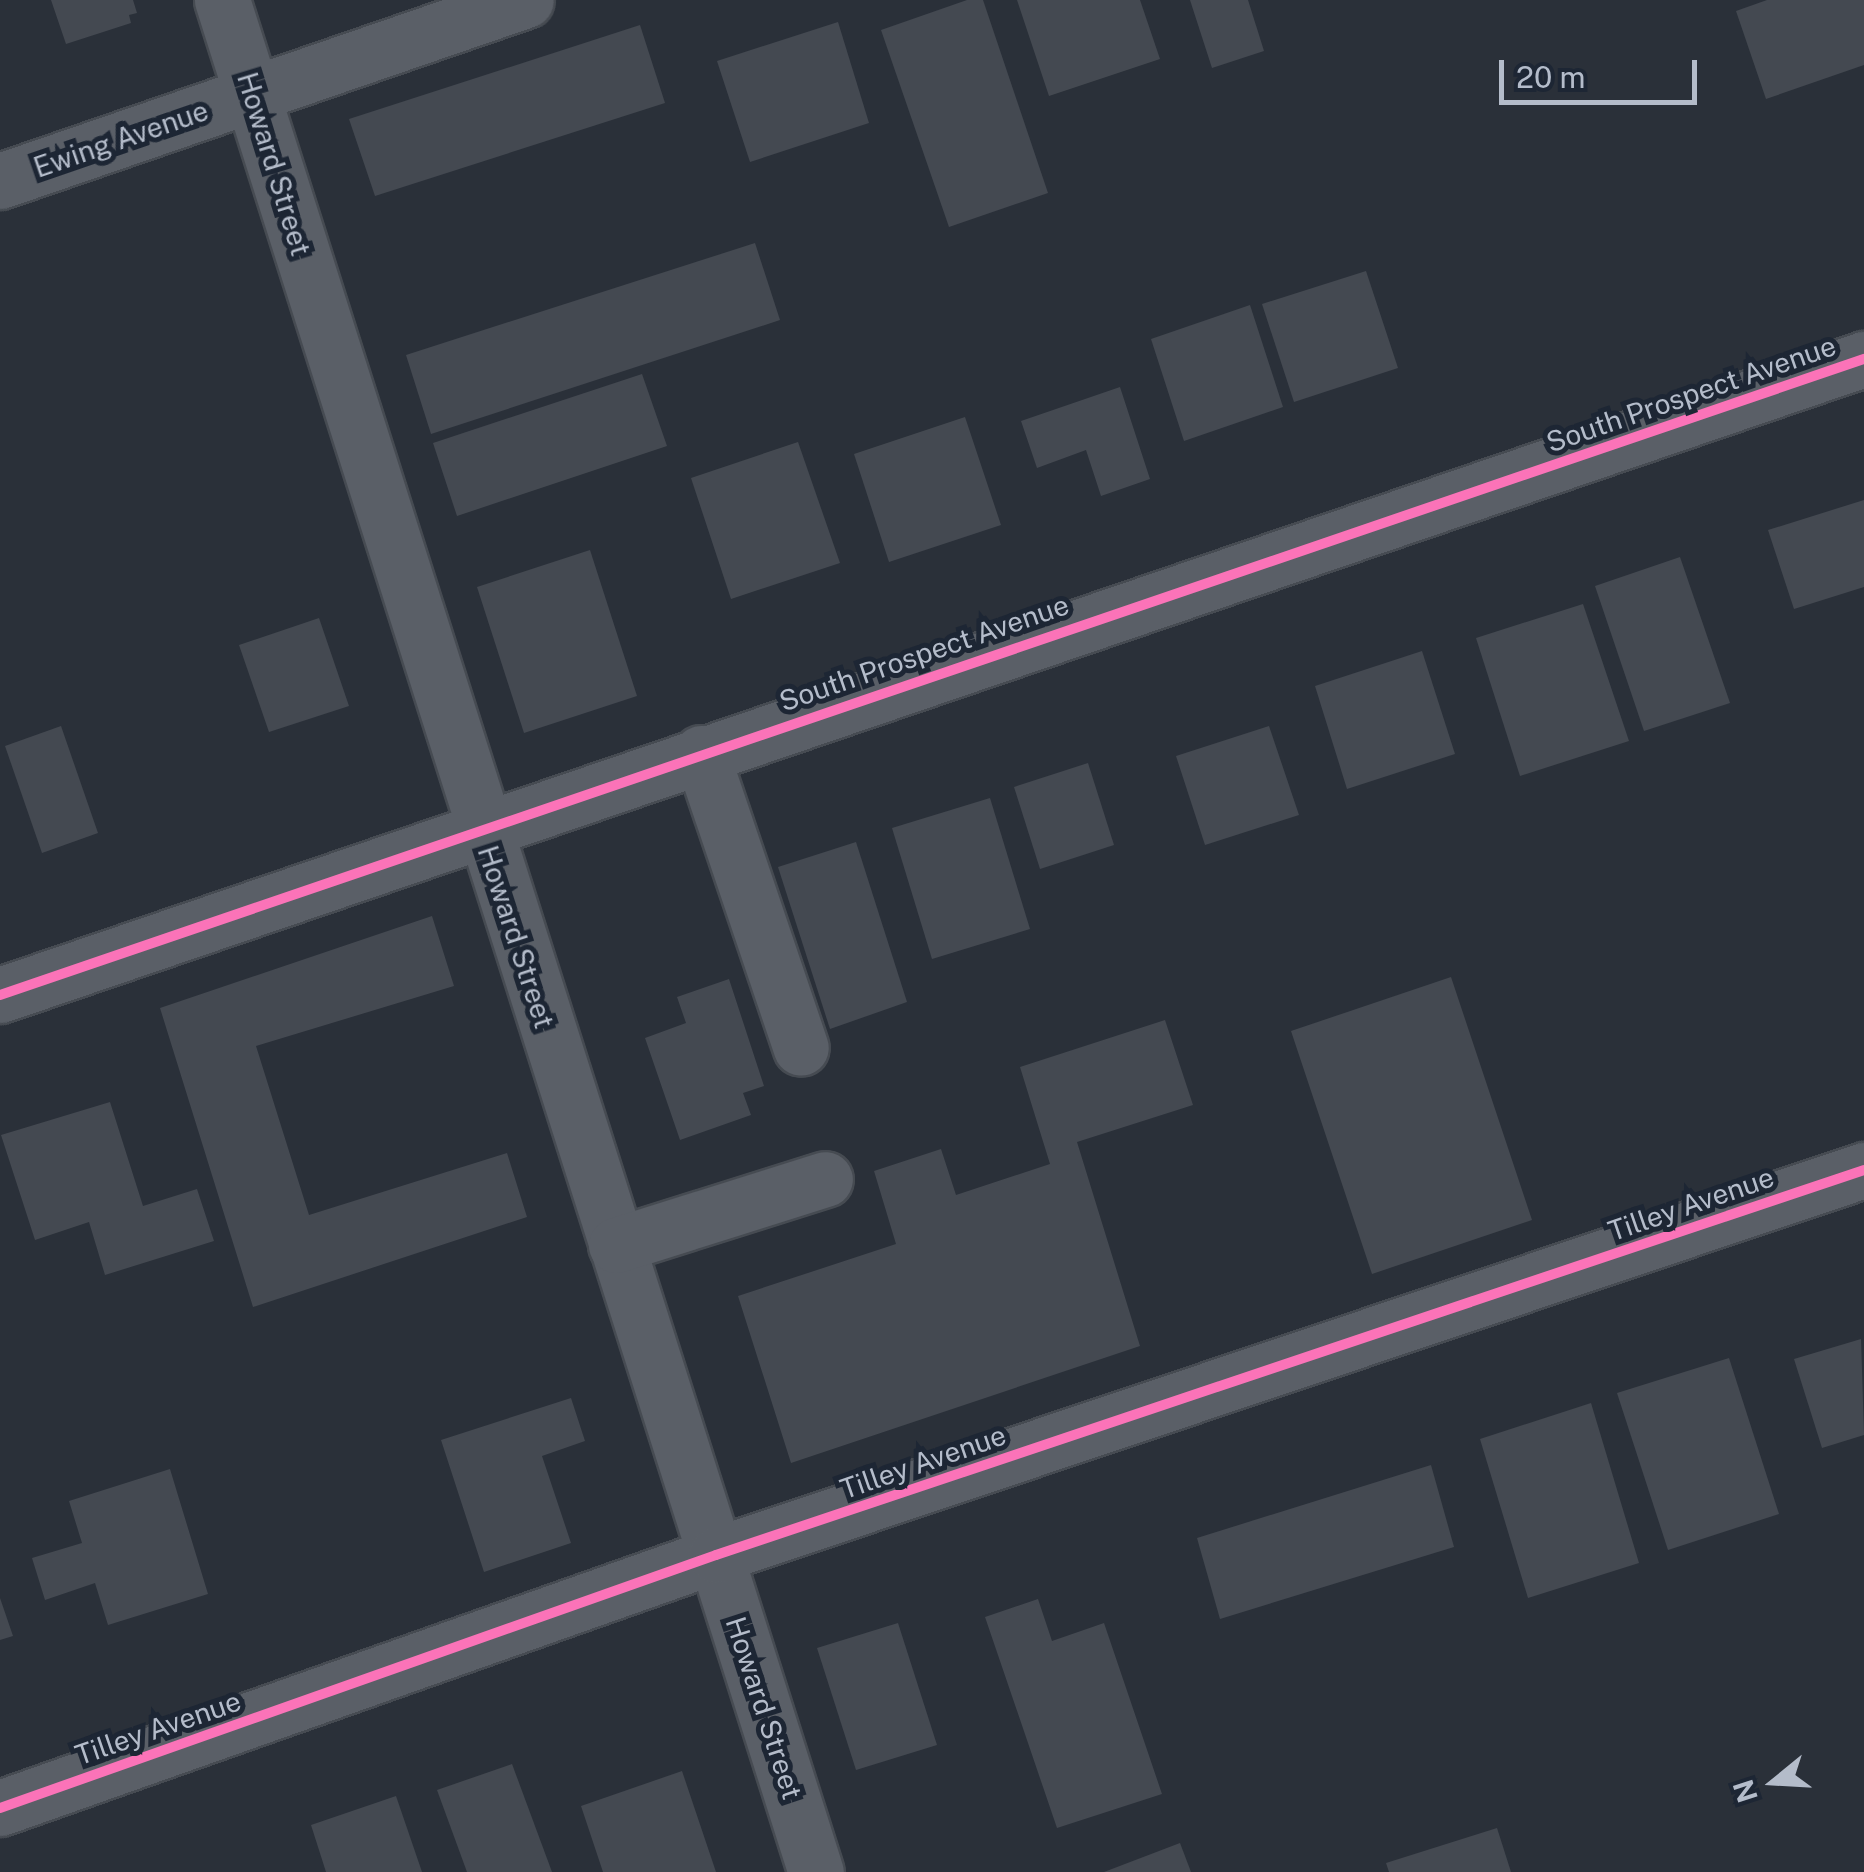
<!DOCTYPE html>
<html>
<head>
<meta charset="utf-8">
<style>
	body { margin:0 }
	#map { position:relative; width:1864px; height:1872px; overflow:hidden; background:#2a3039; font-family:"Public Sans",sans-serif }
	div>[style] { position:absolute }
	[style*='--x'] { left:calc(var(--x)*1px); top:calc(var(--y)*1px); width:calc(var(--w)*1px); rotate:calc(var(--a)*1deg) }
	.building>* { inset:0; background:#444951 }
	.roads { filter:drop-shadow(2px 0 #464b52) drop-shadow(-2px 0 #464b52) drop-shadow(0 2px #464b52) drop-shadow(0 -2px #464b52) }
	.minor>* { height:55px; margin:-27.5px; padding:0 27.5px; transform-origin:27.5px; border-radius:27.5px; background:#5a5f67 }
	.cycleway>* { height:10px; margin:-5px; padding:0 5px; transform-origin:5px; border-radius:5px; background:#fb73b8 }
	span { translate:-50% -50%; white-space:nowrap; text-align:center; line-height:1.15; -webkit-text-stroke:10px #1d2634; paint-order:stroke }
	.street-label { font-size:28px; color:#b4bcca }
	.north { position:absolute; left:1724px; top:1732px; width:100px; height:100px; -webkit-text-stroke:8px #1d2634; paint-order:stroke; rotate:252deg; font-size:28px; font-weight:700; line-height:40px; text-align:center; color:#b4bcca }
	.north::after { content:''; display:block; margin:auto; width:35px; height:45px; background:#b4bcca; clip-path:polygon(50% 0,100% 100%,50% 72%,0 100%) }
	.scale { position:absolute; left:1499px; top:60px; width:198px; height:45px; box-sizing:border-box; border:5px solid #b4bcca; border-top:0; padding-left:12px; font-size:30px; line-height:35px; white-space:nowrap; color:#b4bcca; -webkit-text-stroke:8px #1d2634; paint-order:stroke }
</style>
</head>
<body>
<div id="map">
	<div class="building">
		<i style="clip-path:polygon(51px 0,133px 0,137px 13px,129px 15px,131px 23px,66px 44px)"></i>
		<i style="clip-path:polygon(967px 0,983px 0,1048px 193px,949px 227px,881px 30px)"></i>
		<i style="clip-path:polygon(1017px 0,1140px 0,1160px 59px,1049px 96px)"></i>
		<i style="clip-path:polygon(1190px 0,1248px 0,1264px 51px,1212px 68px)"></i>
		<i style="clip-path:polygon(1767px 0,1864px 0,1864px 65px,1766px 99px,1736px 11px)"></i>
		<i style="clip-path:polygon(838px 22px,869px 123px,750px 162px,717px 61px)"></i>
		<i style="clip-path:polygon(640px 25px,665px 103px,375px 196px,349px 119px)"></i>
		<i style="clip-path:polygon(755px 243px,780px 320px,431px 434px,406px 355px)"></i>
		<i style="clip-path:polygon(1366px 271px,1398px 368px,1294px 402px,1262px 304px)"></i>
		<i style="clip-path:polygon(1250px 305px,1283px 407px,1184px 441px,1151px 339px)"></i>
		<i style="clip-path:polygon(642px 374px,667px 446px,457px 516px,433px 443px)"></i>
		<i style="clip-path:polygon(1120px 387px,1150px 479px,1101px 496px,1086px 450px,1037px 468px,1021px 421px)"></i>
		<i style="clip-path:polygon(965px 417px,1001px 525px,889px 562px,854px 454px)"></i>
		<i style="clip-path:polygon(798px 442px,840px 563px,731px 599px,691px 478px)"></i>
		<i style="clip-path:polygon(1864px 500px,1864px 587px,1794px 609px,1768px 530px)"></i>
		<i style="clip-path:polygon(590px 550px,637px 696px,524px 733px,477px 587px)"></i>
		<i style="clip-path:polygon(1680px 557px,1730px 703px,1644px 731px,1595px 586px)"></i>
		<i style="clip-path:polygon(1583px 604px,1629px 741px,1520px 776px,1476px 638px)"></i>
		<i style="clip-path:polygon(319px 618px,349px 706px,269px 732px,239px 645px)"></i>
		<i style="clip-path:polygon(1422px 651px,1455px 754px,1347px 789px,1315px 686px)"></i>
		<i style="clip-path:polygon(61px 726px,98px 833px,42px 853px,5px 746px)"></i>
		<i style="clip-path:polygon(1269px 726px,1299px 815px,1205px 845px,1176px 756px)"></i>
		<i style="clip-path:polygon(1088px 763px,1114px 845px,1040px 869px,1014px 787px)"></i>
		<i style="clip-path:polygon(990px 798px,1030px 929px,932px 959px,892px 828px)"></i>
		<i style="clip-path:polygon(856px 842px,907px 1002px,830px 1029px,778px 867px)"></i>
		<i style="clip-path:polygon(432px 916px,454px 986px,256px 1046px,309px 1215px,507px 1153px,527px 1217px,253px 1307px,160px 1008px)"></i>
		<i style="clip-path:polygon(1451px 977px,1532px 1220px,1372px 1274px,1291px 1031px)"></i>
		<i style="clip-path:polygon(729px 979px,764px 1086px,743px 1093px,751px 1115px,680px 1140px,645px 1038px,686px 1023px,677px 997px)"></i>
		<i style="clip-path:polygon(1165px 1020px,1193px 1105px,1077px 1142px,1140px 1346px,791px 1463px,738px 1296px,896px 1244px,874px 1171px,941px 1149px,956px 1195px,1050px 1164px,1020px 1067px)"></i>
		<i style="clip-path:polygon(110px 1102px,143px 1206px,197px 1189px,214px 1241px,105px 1275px,89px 1222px,35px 1240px,1px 1135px)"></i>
		<i style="clip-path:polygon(1861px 1339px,1864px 1435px,1822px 1448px,1794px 1359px)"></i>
		<i style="clip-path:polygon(1729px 1358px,1779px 1514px,1668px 1550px,1617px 1393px)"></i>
		<i style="clip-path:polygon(571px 1398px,585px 1441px,542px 1456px,571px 1543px,484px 1572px,441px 1440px)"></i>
		<i style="clip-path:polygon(1591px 1403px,1639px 1563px,1528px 1598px,1480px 1439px)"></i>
		<i style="clip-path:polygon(1431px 1465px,1454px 1547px,1220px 1619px,1197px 1538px)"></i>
		<i style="clip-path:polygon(170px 1469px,208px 1594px,108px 1625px,95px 1583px,45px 1600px,32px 1558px,82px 1543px,69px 1501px)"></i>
		<i style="clip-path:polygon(0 1598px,13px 1636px,0 1640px)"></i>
		<i style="clip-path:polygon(1038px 1599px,1052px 1641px,1104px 1623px,1162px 1794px,1057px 1828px,985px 1617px)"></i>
		<i style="clip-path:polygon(898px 1623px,937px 1745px,856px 1770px,817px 1648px)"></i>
		<i style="clip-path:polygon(512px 1764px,552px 1872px,467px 1872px,437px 1790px)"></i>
		<i style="clip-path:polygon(682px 1771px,716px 1872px,603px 1872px,581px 1806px)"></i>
		<i style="clip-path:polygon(396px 1796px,422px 1872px,326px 1872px,311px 1825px)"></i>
		<i style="clip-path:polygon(1497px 1828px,1511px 1872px,1389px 1872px,1386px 1863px)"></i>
		<i style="clip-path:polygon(1180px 1843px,1191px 1872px,1104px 1872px)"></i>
	</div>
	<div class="roads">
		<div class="minor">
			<i style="--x:222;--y:0;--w:1964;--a:72.4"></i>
			<i style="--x:0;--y:181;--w:556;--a:-18.99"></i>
			<i style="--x:701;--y:753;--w:311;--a:71.3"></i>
			<i style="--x:0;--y:995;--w:1970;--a:-18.84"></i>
			<i style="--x:616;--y:1245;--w:219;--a:-17.5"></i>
			<i style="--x:0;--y:1808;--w:759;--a:-19.46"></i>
			<i style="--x:716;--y:1555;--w:1211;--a:-18.54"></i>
		</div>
	</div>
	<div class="cycleway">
		<i style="--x:0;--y:995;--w:1970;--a:-18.84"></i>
		<i style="--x:0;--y:1808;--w:759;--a:-19.46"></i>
		<i style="--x:716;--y:1555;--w:1211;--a:-18.54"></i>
	</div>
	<div class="street-label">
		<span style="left:121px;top:139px;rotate:-19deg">Ewing Avenue</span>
		<span style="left:274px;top:164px;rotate:73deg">Howard Street</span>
		<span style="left:1691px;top:394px;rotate:-19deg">South Prospect Avenue</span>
		<span style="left:924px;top:653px;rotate:-19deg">South Prospect Avenue</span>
		<span style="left:516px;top:937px;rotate:72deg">Howard Street</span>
		<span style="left:1691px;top:1204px;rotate:-19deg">Tilley Avenue</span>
		<span style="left:923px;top:1462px;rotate:-19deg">Tilley Avenue</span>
		<span style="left:764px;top:1708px;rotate:72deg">Howard Street</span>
		<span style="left:158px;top:1728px;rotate:-19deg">Tilley Avenue</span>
	</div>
	<div class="north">N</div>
	<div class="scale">20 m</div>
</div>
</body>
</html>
